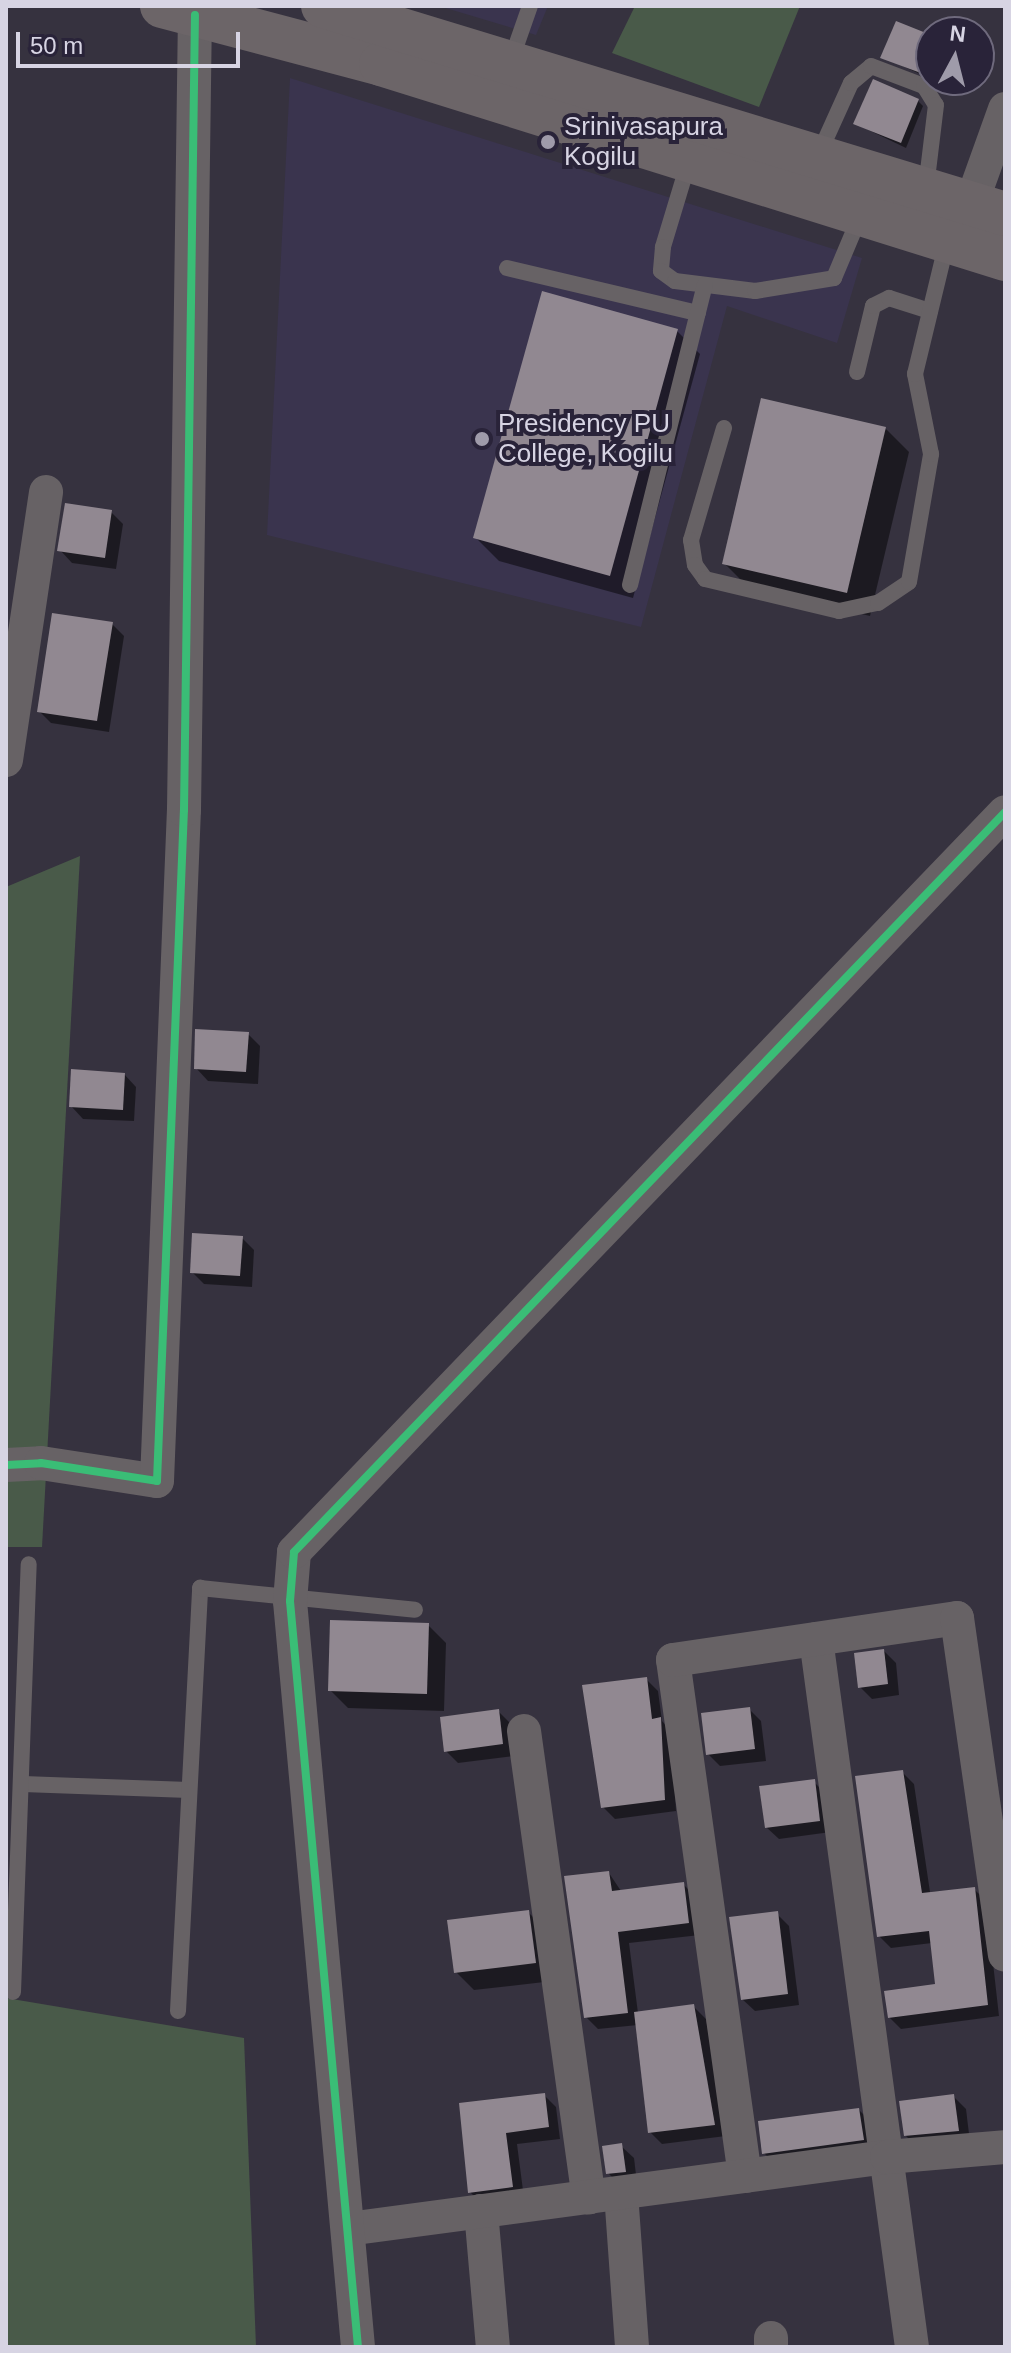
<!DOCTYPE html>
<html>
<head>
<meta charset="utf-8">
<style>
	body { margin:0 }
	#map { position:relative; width:1011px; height:2353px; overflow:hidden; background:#36323f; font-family:Arial,sans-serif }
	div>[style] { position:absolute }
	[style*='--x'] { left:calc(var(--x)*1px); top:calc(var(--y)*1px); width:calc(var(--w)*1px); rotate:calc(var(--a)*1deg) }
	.built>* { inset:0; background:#3a344e }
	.green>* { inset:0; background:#495a49 }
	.shadow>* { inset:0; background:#0007 }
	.building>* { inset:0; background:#918891 }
	.service>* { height:16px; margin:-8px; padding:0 8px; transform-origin:8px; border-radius:8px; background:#676265 }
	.minor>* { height:34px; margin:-17px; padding:0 17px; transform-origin:17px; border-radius:17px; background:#676265 }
	.secondary>* { height:44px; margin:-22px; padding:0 22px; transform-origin:22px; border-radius:22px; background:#6c6568 }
	.cycleway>* { height:8px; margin:-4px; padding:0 4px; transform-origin:4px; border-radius:4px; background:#3abd76 }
	.dots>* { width:22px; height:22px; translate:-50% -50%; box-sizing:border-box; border:4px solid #292339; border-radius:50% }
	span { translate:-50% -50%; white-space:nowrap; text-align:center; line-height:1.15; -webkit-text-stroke:8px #292339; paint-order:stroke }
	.poi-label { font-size:26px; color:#d7d4e3 }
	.left { translate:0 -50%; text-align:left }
	.frame { position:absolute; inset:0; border:8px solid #d7d4e3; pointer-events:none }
	.north { position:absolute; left:915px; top:16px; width:80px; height:80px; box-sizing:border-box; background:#292339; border:2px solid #6f6a7d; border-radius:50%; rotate:7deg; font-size:22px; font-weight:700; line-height:32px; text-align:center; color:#d7d4e3 }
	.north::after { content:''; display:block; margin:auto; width:28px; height:36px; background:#9f9baa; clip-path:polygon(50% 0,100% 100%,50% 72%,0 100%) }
	.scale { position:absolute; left:16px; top:32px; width:224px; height:36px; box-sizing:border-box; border:4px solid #d7d4e3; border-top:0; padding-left:10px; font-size:24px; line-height:28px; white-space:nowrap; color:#d7d4e3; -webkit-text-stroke:6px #292339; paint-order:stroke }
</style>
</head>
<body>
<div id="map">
	<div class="built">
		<i style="clip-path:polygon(439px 6px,548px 6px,536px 35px)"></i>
		<i style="clip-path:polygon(290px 78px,862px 258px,837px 343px,727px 306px,641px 627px,267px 535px)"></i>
	</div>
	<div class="green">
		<i style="clip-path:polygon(635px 6px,800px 6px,759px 107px,612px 53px)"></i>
		<i style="clip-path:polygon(80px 856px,42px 1547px,6px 1547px,6px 887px)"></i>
		<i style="clip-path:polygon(6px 1998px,244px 2038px,256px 2347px,6px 2347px)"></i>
	</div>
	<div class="shadow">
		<i style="clip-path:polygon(897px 24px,931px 38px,931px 79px,883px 57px)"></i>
		<i style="clip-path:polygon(918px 101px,923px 106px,906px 148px,856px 124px)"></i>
		<i style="clip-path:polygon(676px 330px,700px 354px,633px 598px,499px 561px,476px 538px)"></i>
		<i style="clip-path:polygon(886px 429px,909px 452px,870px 616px,748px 587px,724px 563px)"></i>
		<i style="clip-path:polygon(111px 512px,123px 524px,116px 569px,72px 563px,60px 550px)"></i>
		<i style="clip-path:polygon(112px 624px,124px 636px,109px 732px,51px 723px,39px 711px)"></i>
		<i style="clip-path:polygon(248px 1034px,260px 1046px,258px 1084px,208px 1081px,196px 1068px)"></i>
		<i style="clip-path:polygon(124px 1074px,136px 1087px,134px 1121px,83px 1119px,71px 1106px)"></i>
		<i style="clip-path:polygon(242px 1238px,254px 1250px,252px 1287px,204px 1284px,192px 1272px)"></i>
		<i style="clip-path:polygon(428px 1625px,446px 1643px,444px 1711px,348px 1708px,330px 1690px)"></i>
		<i style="clip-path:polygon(884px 1651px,896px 1663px,899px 1695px,872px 1699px,860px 1687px)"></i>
		<i style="clip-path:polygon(646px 1679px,658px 1691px,662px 1721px,672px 1732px,676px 1811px,615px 1819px,603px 1807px)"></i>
		<i style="clip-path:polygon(749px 1709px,761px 1721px,766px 1761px,720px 1766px,708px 1754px)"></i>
		<i style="clip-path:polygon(498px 1711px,510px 1723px,514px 1756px,458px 1763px,446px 1751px)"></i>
		<i style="clip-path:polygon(902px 1772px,914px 1784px,930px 1892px,974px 1889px,986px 1901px,999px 2016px,901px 2029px,889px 2017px,937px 1986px,932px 1943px,891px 1948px,879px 1936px)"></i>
		<i style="clip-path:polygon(814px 1782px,826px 1794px,831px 1832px,779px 1839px,766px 1827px)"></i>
		<i style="clip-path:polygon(609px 1873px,621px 1891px,683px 1884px,695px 1896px,700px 1935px,629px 1943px,638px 2013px,694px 2007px,706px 2019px,726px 2136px,662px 2144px,650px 2132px,638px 2025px,598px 2029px,586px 2017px)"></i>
		<i style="clip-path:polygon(528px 1912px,546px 1930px,553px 1981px,474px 1990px,456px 1972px)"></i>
		<i style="clip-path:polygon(777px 1914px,789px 1926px,799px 2005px,755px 2011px,742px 1999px)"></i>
		<i style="clip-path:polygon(544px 2095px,556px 2107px,560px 2139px,517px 2144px,524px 2198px,482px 2204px,470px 2192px,461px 2105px)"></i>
		<i style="clip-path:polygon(954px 2097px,966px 2109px,970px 2142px,917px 2147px,905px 2135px)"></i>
		<i style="clip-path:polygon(859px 2110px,871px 2122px,875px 2151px,776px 2165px,764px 2153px)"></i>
		<i style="clip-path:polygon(621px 2146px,634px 2158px,637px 2183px,620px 2185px,608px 2173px)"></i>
	</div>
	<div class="building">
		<i style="clip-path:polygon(896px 21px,931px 35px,929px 76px,880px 58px)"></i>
		<i style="clip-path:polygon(873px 79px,919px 99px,901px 143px,853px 124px)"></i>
		<i style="clip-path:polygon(542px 291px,678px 329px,610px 576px,473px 538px)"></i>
		<i style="clip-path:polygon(761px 398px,886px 427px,847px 593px,722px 564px)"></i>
		<i style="clip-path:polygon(65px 503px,112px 510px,105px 558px,57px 551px)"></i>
		<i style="clip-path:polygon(52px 613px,113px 622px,97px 721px,37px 712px)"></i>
		<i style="clip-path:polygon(195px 1029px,249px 1032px,246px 1072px,194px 1069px)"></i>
		<i style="clip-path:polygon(71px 1069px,125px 1073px,123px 1110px,69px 1107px)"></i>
		<i style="clip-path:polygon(192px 1233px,243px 1236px,240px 1276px,190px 1273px)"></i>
		<i style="clip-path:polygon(330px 1620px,429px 1623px,427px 1694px,328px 1691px)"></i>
		<i style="clip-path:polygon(884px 1649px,888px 1684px,858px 1688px,854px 1653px)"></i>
		<i style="clip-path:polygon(647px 1677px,652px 1719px,661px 1717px,665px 1800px,601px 1808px,582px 1685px)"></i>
		<i style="clip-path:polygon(750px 1707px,755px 1749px,706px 1755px,701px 1713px)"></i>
		<i style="clip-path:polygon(499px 1709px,503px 1744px,444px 1752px,440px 1717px)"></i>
		<i style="clip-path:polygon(903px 1770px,922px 1893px,975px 1887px,988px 2005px,888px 2018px,884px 1991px,935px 1984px,929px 1931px,877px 1937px,855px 1776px)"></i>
		<i style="clip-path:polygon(815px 1779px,820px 1821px,765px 1828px,759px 1786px)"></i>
		<i style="clip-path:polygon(609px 1871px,612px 1891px,684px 1882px,689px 1923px,618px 1932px,628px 2013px,584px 2018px,564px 1876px)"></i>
		<i style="clip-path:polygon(529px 1910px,536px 1963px,454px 1973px,447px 1920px)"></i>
		<i style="clip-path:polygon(778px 1911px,788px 1994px,741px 2000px,729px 1917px)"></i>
		<i style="clip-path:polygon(694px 2004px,715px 2125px,648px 2133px,634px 2012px)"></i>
		<i style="clip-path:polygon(545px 2093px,549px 2127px,506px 2133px,513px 2187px,468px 2193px,459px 2103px)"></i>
		<i style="clip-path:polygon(954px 2094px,959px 2131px,904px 2136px,899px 2101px)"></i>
		<i style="clip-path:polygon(859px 2108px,864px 2140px,762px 2154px,758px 2121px)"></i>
		<i style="clip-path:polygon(622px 2143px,626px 2172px,606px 2174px,602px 2146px)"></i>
	</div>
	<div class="service">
		<i style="--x:510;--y:63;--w:60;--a:-70.7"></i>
		<i style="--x:818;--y:156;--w:80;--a:-65.7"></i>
		<i style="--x:851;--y:83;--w:26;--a:-40"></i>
		<i style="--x:871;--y:66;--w:57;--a:20.7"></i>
		<i style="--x:924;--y:86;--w:22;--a:58"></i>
		<i style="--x:936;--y:105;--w:84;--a:96.9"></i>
		<i style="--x:688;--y:164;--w:87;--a:106.8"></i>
		<i style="--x:663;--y:247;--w:24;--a:95"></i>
		<i style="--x:661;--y:271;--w:17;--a:36"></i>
		<i style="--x:675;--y:281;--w:81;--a:7.1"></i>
		<i style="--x:755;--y:291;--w:80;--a:-9.3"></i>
		<i style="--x:834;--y:278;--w:67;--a:-67.2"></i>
		<i style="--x:507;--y:268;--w:196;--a:13.3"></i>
		<i style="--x:857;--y:372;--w:68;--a:-76.4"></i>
		<i style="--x:873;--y:306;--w:18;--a:-27"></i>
		<i style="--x:889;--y:298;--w:43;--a:17.6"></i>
		<i style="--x:724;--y:428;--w:117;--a:106.4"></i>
		<i style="--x:691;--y:540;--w:25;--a:81"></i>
		<i style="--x:695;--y:565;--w:17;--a:54"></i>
		<i style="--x:705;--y:579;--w:138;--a:13.4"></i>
		<i style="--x:839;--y:611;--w:40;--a:-12"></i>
		<i style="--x:878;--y:603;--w:37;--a:-34"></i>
		<i style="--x:909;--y:582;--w:130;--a:-80.2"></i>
		<i style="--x:931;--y:454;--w:82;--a:-101.3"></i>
		<i style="--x:915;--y:374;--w:136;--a:-76.4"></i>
		<i style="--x:630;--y:585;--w:309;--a:-76"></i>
		<i style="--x:23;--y:1784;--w:166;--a:2.1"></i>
		<i style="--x:13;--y:1992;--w:428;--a:-87.9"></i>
		<i style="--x:178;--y:2011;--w:424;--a:-87"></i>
		<i style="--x:200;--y:1588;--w:216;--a:5.8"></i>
	</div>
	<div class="minor">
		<i style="--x:971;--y:204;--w:101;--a:-70.3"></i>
		<i style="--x:6;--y:760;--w:271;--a:-81.5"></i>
		<i style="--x:6;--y:1465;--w:35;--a:-3"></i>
		<i style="--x:41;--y:1463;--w:117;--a:8.8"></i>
		<i style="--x:157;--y:1481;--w:672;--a:-87.7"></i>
		<i style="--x:184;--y:810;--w:795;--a:-89.21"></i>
		<i style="--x:816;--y:1639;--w:714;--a:82.28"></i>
		<i style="--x:524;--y:1731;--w:471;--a:82.1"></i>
		<i style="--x:745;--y:2176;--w:521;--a:-97.94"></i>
		<i style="--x:673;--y:1660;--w:287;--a:-8.4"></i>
		<i style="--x:957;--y:1618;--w:340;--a:81.9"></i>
		<i style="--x:621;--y:2193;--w:154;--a:85.9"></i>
		<i style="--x:481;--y:2211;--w:137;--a:85"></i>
		<i style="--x:348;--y:2229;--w:544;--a:-7.61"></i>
		<i style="--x:887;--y:2157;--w:118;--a:-4.8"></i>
		<i style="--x:771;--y:2338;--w:9;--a:90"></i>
		<i style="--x:358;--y:2347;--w:749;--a:-95.21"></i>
		<i style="--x:290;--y:1601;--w:49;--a:-85.3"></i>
		<i style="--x:294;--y:1552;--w:1026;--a:-46.14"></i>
	</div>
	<div class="secondary">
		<i style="--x:162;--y:6;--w:227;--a:14.8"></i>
		<i style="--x:381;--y:64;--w:654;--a:17.35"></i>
		<i style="--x:323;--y:6;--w:713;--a:16.96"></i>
	</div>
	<div class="cycleway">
		<i style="--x:6;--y:1465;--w:35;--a:-3"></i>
		<i style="--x:41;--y:1463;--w:117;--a:8.8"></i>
		<i style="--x:157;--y:1481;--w:672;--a:-87.7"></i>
		<i style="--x:184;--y:810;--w:795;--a:-89.21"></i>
		<i style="--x:358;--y:2347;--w:749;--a:-95.21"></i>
		<i style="--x:290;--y:1601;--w:49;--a:-85.3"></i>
		<i style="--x:294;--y:1552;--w:1026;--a:-46.14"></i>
	</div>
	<div class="dots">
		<i style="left:548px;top:142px;background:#9f9baa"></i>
		<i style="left:482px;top:439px;background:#9f9baa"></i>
	</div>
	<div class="poi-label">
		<span class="left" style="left:564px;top:142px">Srinivasapura<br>Kogilu</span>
		<span class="left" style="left:498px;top:439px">Presidency PU<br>College, Kogilu</span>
	</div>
	<div class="frame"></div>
	<div class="north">N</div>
	<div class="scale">50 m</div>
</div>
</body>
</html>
